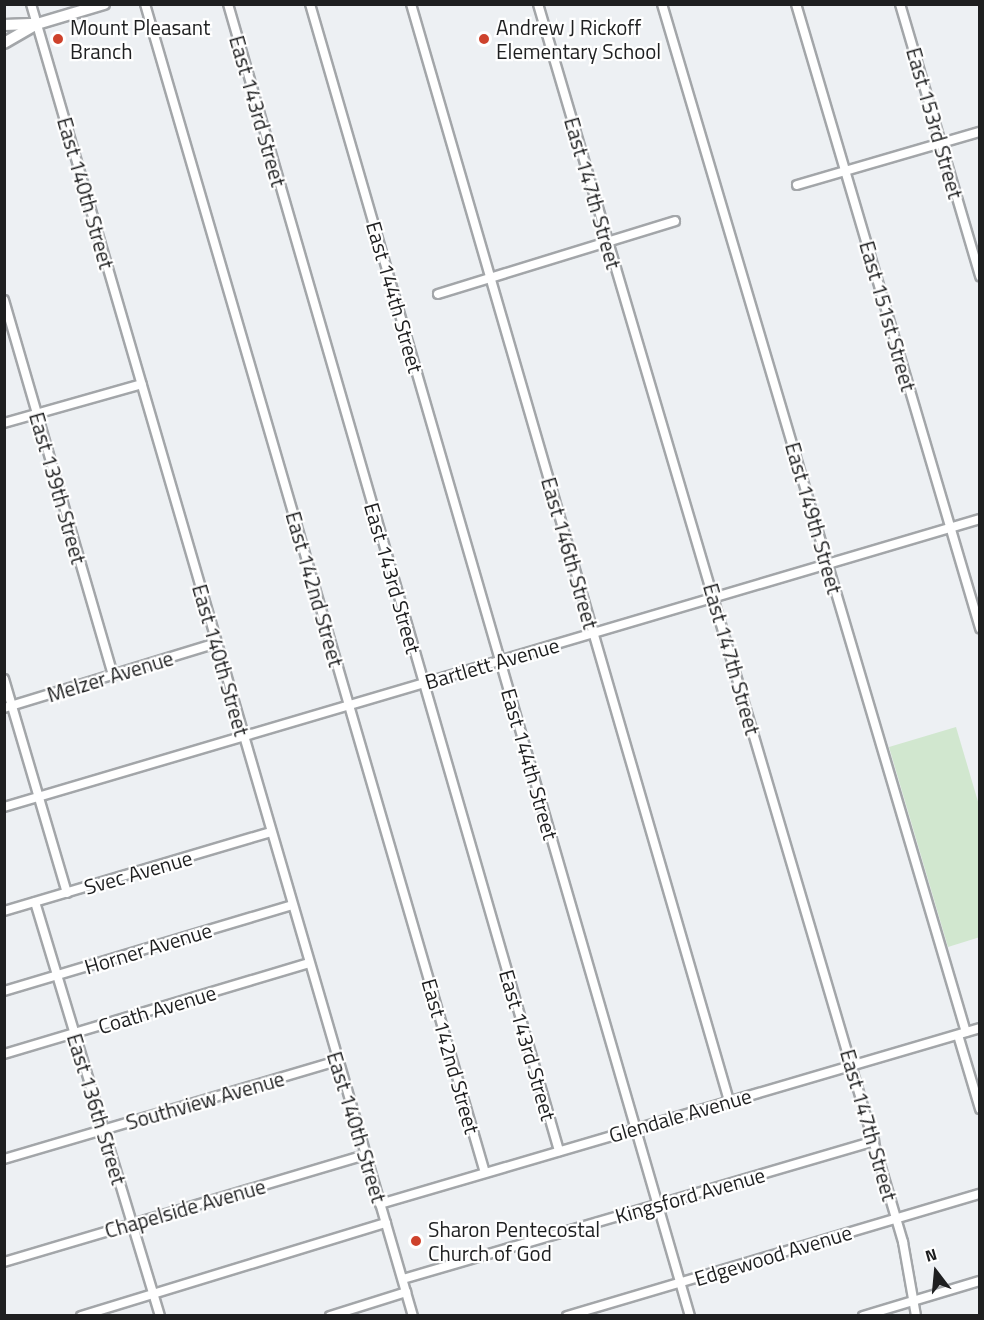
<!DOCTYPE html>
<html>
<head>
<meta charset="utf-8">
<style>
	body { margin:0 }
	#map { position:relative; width:984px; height:1320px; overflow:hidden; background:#edf0f3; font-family:"Titillium Web",sans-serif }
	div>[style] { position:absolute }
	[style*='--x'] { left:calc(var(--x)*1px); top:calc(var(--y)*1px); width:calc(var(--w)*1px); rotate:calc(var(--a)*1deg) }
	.green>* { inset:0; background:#d1e7cf }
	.roads { filter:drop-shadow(2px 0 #a3a6a9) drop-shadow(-2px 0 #a3a6a9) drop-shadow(0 2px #a3a6a9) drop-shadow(0 -2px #a3a6a9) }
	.minor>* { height:8px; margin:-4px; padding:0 4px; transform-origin:4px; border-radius:4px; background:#fff }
	.major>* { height:10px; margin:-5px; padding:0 5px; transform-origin:5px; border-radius:5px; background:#fff }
	.dots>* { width:16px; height:16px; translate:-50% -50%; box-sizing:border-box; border:3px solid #fff; border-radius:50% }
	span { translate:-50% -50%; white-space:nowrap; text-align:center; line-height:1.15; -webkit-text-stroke:4.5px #fff; paint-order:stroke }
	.poi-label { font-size:21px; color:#1e1f20 }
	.left { translate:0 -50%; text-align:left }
	.street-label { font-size:21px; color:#1e1f20 }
	.frame { position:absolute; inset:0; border:6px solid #1e1f20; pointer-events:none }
	.north { position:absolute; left:906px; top:1242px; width:60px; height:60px; -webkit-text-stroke:4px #fff; paint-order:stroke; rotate:344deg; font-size:16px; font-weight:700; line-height:24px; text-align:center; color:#1e1f20 }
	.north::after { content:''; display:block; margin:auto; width:21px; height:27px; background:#1e1f20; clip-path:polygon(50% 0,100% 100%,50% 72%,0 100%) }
</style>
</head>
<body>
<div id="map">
	<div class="green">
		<i style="clip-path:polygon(956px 727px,979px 805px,980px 937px,948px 947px,889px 747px)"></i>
	</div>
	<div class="roads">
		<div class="minor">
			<i style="--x:31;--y:4;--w:1366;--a:73.77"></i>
			<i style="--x:145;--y:4;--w:1217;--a:73.78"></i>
			<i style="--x:228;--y:4;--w:1194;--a:73.9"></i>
			<i style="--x:310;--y:4;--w:1366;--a:73.85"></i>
			<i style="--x:411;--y:4;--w:1142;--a:73.83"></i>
			<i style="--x:538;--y:4;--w:1291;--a:73.57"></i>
			<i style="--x:903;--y:1242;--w:75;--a:80"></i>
			<i style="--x:662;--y:4;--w:1072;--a:73.53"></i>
			<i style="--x:796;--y:4;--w:651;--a:73.57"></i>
			<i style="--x:900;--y:4;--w:284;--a:73.6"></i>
			<i style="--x:797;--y:185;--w:191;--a:-16.2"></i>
			<i style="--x:438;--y:294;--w:248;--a:-17.1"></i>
			<i style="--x:4;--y:300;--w:391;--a:73.8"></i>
			<i style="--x:4;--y:423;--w:143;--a:-15.8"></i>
			<i style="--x:4;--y:679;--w:223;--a:73.6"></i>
			<i style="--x:4;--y:708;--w:222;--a:-17"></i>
			<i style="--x:4;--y:807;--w:1018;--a:-16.44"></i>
			<i style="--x:35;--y:902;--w:432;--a:73.2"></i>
			<i style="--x:4;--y:911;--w:278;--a:-16.5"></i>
			<i style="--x:4;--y:991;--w:301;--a:-16.6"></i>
			<i style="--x:958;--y:1035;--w:77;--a:73.4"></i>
			<i style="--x:4;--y:1054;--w:318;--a:-16.6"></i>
			<i style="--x:4;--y:1159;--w:347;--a:-16.4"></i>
			<i style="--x:380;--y:1204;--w:625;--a:-16.35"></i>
			<i style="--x:4;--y:1262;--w:377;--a:-16.5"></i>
			<i style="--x:403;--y:1279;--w:491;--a:-16.3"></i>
			<i style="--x:81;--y:1316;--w:319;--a:-17"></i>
			<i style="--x:330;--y:1316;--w:80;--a:-17.5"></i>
			<i style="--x:567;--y:1316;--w:431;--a:-16.5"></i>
			<i style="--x:863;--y:1316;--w:122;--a:-16.7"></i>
		</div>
		<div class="major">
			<i style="--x:4;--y:25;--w:33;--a:-2"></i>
			<i style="--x:37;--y:24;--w:70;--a:-16.6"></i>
			<i style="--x:4;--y:43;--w:34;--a:-30"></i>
		</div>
	</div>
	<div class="dots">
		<i style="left:58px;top:39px;background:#ce422c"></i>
		<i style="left:484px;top:39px;background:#ce422c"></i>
		<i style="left:416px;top:1241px;background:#ce422c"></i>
	</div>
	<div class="poi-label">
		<span class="left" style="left:70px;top:39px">Mount Pleasant<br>Branch</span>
		<span class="left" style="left:496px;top:39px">Andrew J Rickoff<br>Elementary School</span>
		<span class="left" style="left:428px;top:1241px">Sharon Pentecostal<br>Church of God</span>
	</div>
	<div class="street-label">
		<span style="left:258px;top:111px;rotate:74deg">East 143rd Street</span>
		<span style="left:935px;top:123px;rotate:74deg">East 153rd Street</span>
		<span style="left:86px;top:193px;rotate:74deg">East 140th Street</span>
		<span style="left:593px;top:193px;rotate:74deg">East 147th Street</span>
		<span style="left:395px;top:297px;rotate:74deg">East 144th Street</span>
		<span style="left:888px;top:316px;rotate:74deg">East 151st Street</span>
		<span style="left:58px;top:488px;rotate:74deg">East 139th Street</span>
		<span style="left:814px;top:518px;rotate:74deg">East 149th Street</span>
		<span style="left:570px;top:553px;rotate:74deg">East 146th Street</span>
		<span style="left:393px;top:578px;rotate:74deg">East 143rd Street</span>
		<span style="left:315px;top:589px;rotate:74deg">East 142nd Street</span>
		<span style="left:732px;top:659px;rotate:74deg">East 147th Street</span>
		<span style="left:221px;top:660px;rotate:74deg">East 140th Street</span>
		<span style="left:492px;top:663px;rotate:-16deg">Bartlett Avenue</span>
		<span style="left:110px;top:676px;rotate:-17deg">Melzer Avenue</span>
		<span style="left:530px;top:764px;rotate:74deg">East 144th Street</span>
		<span style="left:138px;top:872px;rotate:-16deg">Svec Avenue</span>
		<span style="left:148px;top:948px;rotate:-17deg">Horner Avenue</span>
		<span style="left:157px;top:1009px;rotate:-17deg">Coath Avenue</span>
		<span style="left:528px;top:1045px;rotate:74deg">East 143rd Street</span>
		<span style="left:451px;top:1056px;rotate:74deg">East 142nd Street</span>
		<span style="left:205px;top:1100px;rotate:-16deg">Southview Avenue</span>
		<span style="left:97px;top:1109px;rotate:73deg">East 136th Street</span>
		<span style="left:680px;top:1115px;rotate:-16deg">Glendale Avenue</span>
		<span style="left:869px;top:1125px;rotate:74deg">East 147th Street</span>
		<span style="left:357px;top:1127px;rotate:73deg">East 140th Street</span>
		<span style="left:690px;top:1195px;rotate:-16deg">Kingsford Avenue</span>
		<span style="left:185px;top:1208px;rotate:-16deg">Chapelside Avenue</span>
		<span style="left:773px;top:1255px;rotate:-17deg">Edgewood Avenue</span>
	</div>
	<div class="frame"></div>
	<div class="north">N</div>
</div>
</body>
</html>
